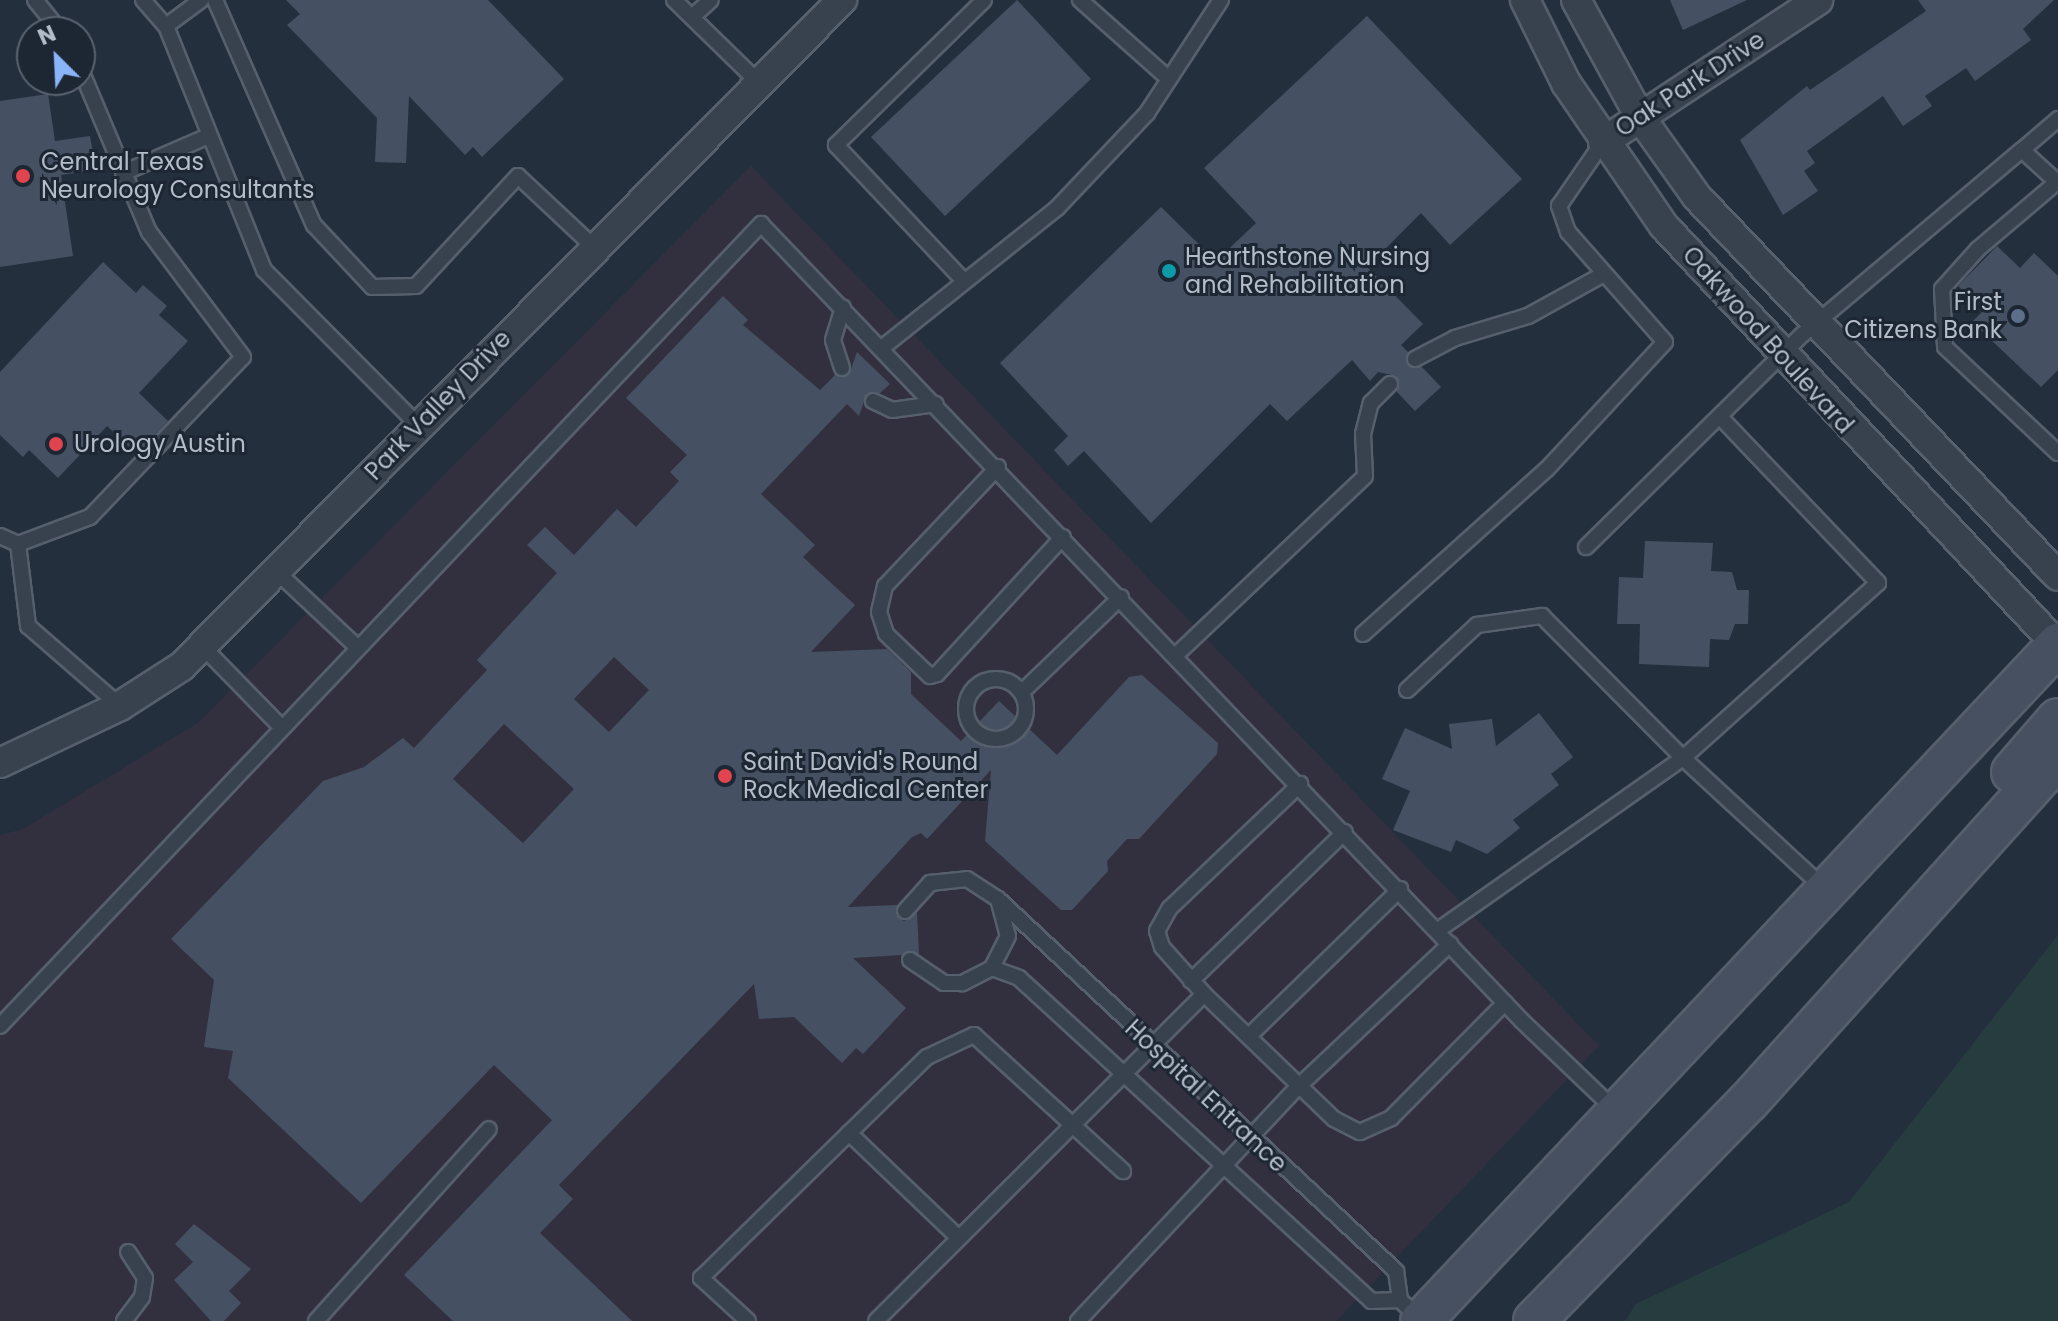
<!DOCTYPE html>
<html>
<head>
<meta charset="utf-8">
<style>
	body { margin:0 }
	#map { position:relative; width:2058px; height:1321px; overflow:hidden; background:#242f3e; font-family:Poppins,sans-serif }
	div>[style] { position:absolute }
	[style*='--x'] { left:calc(var(--x)*1px); top:calc(var(--y)*1px); width:calc(var(--w)*1px); rotate:calc(var(--a)*1deg) }
	.medical>* { inset:0; background:#32303f }
	.green>* { inset:0; background:#263c3f }
	.building>* { inset:0; background:#455162 }
	.roads { filter:drop-shadow(2px 0 #565f6c) drop-shadow(-2px 0 #565f6c) drop-shadow(0 2px #565f6c) drop-shadow(0 -2px #565f6c) }
	.service>* { height:14px; margin:-7px; padding:0 7px; transform-origin:7px; border-radius:7px; background:#38414e }
	.service>.ring { margin:-7px; padding:0; box-sizing:content-box; background:none; border:14px solid #38414e; border-radius:50% }
	.minor>* { height:28px; margin:-14px; padding:0 14px; transform-origin:14px; border-radius:14px; background:#38414e }
	.secondary>* { height:40px; margin:-20px; padding:0 20px; transform-origin:20px; border-radius:20px; background:#465061 }
	.dots>* { width:22px; height:22px; translate:-50% -50%; box-sizing:border-box; border:4px solid #1d2633; border-radius:50% }
	span { translate:-50% -50%; white-space:nowrap; text-align:center; line-height:1.15; -webkit-text-stroke:6px #1d2633; paint-order:stroke }
	.street-label { font-size:24px; color:#b4bcc9 }
	.poi-label { font-size:24px; color:#b4bcc9 }
	.left { translate:0 -50%; text-align:left }
	.right { translate:-100% -50%; text-align:right }
	.north { position:absolute; left:16px; top:16px; width:80px; height:80px; box-sizing:border-box; background:#1d2633; border:2px solid #59626f; border-radius:50%; rotate:336deg; font-size:22px; font-weight:700; line-height:32px; text-align:center; color:#b4bcc9 }
	.north::after { content:''; display:block; margin:auto; width:28px; height:36px; background:#8ab4f8; clip-path:polygon(50% 0,100% 100%,50% 72%,0 100%) }
</style>
</head>
<body>
<div id="map">
	<div class="medical">
		<i style="clip-path:polygon(751px 166px,1599px 1046px,1336px 1321px,0 1321px,0 835px,23px 829px,198px 723px)"></i>
	</div>
	<div class="green">
		<i style="clip-path:polygon(2058px 935px,2058px 1321px,1625px 1321px,1636px 1304px,1849px 1202px)"></i>
	</div>
	<div class="building">
		<i style="clip-path:polygon(286px 0,488px 0,564px 79px,482px 157px,473px 147px,465px 155px,409px 96px,406px 163px,375px 162px,377px 118px,287px 25px,300px 14px)"></i>
		<i style="clip-path:polygon(1017px 0,1091px 79px,945px 216px,871px 137px)"></i>
		<i style="clip-path:polygon(1670px 0,1747px 0,1683px 30px)"></i>
		<i style="clip-path:polygon(1918px 0,2054px 0,2023px 29px,2031px 40px,1975px 81px,1966px 68px,1925px 96px,1932px 106px,1903px 126px,1883px 96px,1807px 151px,1815px 163px,1804px 171px,1818px 191px,1783px 215px,1740px 140px,1807px 86px,1810px 90px,1926px 11px)"></i>
		<i style="clip-path:polygon(1367px 16px,1522px 179px,1450px 245px,1421px 213px,1367px 267px,1423px 324px,1401px 345px,1408px 352px,1406px 363px,1422px 367px,1441px 387px,1415px 411px,1397px 392px,1396px 376px,1378px 372px,1370px 381px,1352px 360px,1287px 421px,1270px 404px,1151px 523px,1084px 451px,1068px 466px,1054px 450px,1068px 436px,1000px 363px,1161px 207px,1216px 261px,1256px 223px,1204px 168px)"></i>
		<i style="clip-path:polygon(48px 94px,55px 141px,90px 136px,96px 170px,61px 175px,73px 256px,0 267px,0 101px)"></i>
		<i style="clip-path:polygon(1997px 246px,2020px 268px,2034px 253px,2058px 276px,2058px 370px,2041px 387px,1972px 322px,1984px 310px,1958px 286px)"></i>
		<i style="clip-path:polygon(103px 262px,136px 293px,143px 285px,167px 306px,159px 315px,188px 341px,139px 393px,168px 421px,137px 454px,107px 426px,58px 478px,29px 450px,23px 457px,0 435px,0 372px)"></i>
		<i style="clip-path:polygon(evenodd,723px 296px,748px 320px,743px 325px,820px 390px,835px 375px,849px 375px,857px 352px,890px 384px,880px 393px,867px 393px,859px 416px,847px 404px,761px 494px,815px 545px,803px 557px,855px 605px,811px 652px,887px 649px,911px 672px,911px 694px,961px 741px,999px 701px,1057px 755px,1129px 677px,1142px 675px,1218px 743px,1217px 754px,1139px 839px,1127px 839px,1107px 861px,1108px 871px,1072px 910px,1061px 910px,985px 841px,991px 770px,927px 839px,921px 833px,912px 837px,848px 907px,897px 905px,896px 915px,904px 921px,917px 912px,919px 954px,853px 958px,906px 1008px,863px 1054px,856px 1048px,842px 1063px,794px 1017px,759px 1019px,754px 984px,559px 1185px,573px 1199px,540px 1233px,632px 1321px,453px 1321px,404px 1275px,552px 1120px,494px 1065px,361px 1203px,228px 1078px,233px 1051px,204px 1047px,214px 980px,171px 939px,323px 781px,364px 767px,403px 738px,414px 748px,487px 670px,477px 660px,557px 573px,527px 545px,545px 527px,574px 555px,617px 509px,636px 527px,679px 481px,670px 472px,687px 455px,626px 398px,723px 296px,614px 657px,649px 690px,609px 732px,574px 699px,614px 657px,723px 296px,504px 724px,574px 789px,523px 843px,453px 779px,504px 724px)"></i>
		<i style="clip-path:polygon(1645px 541px,1713px 543px,1711px 571px,1732px 572px,1737px 590px,1749px 590px,1748px 624px,1735px 624px,1729px 640px,1710px 639px,1709px 667px,1639px 664px,1640px 624px,1617px 624px,1619px 577px,1643px 578px)"></i>
		<i style="clip-path:polygon(1539px 713px,1573px 757px,1551px 774px,1559px 785px,1513px 820px,1520px 828px,1487px 854px,1456px 840px,1451px 852px,1393px 830px,1410px 791px,1382px 779px,1405px 728px,1452px 749px,1449px 724px,1492px 719px,1496px 746px)"></i>
		<i style="clip-path:polygon(194px 1224px,251px 1269px,229px 1291px,241px 1303px,224px 1321px,211px 1321px,174px 1280px,193px 1262px,175px 1244px)"></i>
	</div>
	<div class="roads">
		<div class="service">
			<i style="--x:35;--y:0;--w:41;--a:50.9"></i>
			<i style="--x:143;--y:0;--w:35;--a:49"></i>
			<i style="--x:166;--y:26;--w:263;--a:68.1"></i>
			<i style="--x:264;--y:270;--w:218;--a:45.2"></i>
			<i style="--x:215;--y:0;--w:246;--a:66.3"></i>
			<i style="--x:314;--y:225;--w:85;--a:46.9"></i>
			<i style="--x:372;--y:287;--w:44;--a:-1.3"></i>
			<i style="--x:416;--y:286;--w:150;--a:-47.2"></i>
			<i style="--x:518;--y:176;--w:104;--a:43.1"></i>
			<i style="--x:674;--y:0;--w:116;--a:44.3"></i>
			<i style="--x:1080;--y:0;--w:119;--a:41.6"></i>
			<i style="--x:692;--y:17;--w:25;--a:-42"></i>
			<i style="--x:166;--y:26;--w:44;--a:-36.6"></i>
			<i style="--x:2022;--y:150;--w:48;--a:-40.7"></i>
			<i style="--x:123;--y:173;--w:90;--a:-23.4"></i>
			<i style="--x:2057;--y:182;--w:104;--a:139.7"></i>
			<i style="--x:1978;--y:249;--w:54;--a:132"></i>
			<i style="--x:1942;--y:289;--w:58;--a:87"></i>
			<i style="--x:1945;--y:347;--w:155;--a:43.2"></i>
			<i style="--x:964;--y:281;--w:187;--a:-133.3"></i>
			<i style="--x:836;--y:145;--w:207;--a:-44.4"></i>
			<i style="--x:883;--y:347;--w:223;--a:-38.6"></i>
			<i style="--x:1057;--y:208;--w:131;--a:-46.5"></i>
			<i style="--x:1147;--y:113;--w:135;--a:-56.8"></i>
			<i style="--x:1415;--y:359;--w:45;--a:-27.7"></i>
			<i style="--x:1455;--y:338;--w:76;--a:-16.8"></i>
			<i style="--x:1528;--y:316;--w:87;--a:-28.9"></i>
			<i style="--x:842;--y:368;--w:29;--a:-108"></i>
			<i style="--x:833;--y:340;--w:34;--a:-73"></i>
			<i style="--x:873;--y:401;--w:21;--a:25"></i>
			<i style="--x:892;--y:410;--w:44;--a:-7.8"></i>
			<i style="--x:1723;--y:420;--w:225;--a:46.4"></i>
			<i style="--x:1878;--y:583;--w:262;--a:138.1"></i>
			<i style="--x:1683;--y:758;--w:193;--a:42.7"></i>
			<i style="--x:998;--y:467;--w:164;--a:133.5"></i>
			<i style="--x:885;--y:586;--w:27;--a:103"></i>
			<i style="--x:879;--y:612;--w:23;--a:72"></i>
			<i style="--x:886;--y:634;--w:61;--a:43.7"></i>
			<i style="--x:930;--y:676;--w:7;--a:-16"></i>
			<i style="--x:937;--y:674;--w:186;--a:-47.4"></i>
			<i style="--x:0;--y:536;--w:20;--a:24"></i>
			<i style="--x:18;--y:544;--w:77;--a:-20.6"></i>
			<i style="--x:90;--y:517;--w:221;--a:-46.3"></i>
			<i style="--x:243;--y:357;--w:156;--a:-126.9"></i>
			<i style="--x:149;--y:232;--w:178;--a:-112.8"></i>
			<i style="--x:18;--y:544;--w:83;--a:83"></i>
			<i style="--x:28;--y:626;--w:122;--a:41"></i>
			<i style="--x:1586;--y:547;--w:303;--a:-44.5"></i>
			<i style="--x:1802;--y:335;--w:287;--a:-40.1"></i>
			<i style="--x:2022;--y:150;--w:49;--a:42.5"></i>
			<i style="--x:277;--y:572;--w:108;--a:43.1"></i>
			<i style="--x:1363;--y:634;--w:247;--a:-41.9"></i>
			<i style="--x:1547;--y:469;--w:173;--a:-47.1"></i>
			<i style="--x:1665;--y:342;--w:147;--a:-131.4"></i>
			<i style="--x:1568;--y:232;--w:28;--a:-109"></i>
			<i style="--x:1559;--y:206;--w:78;--a:-55.5"></i>
			<i style="--x:203;--y:647;--w:110;--a:45.7"></i>
			<i style="--x:1176;--y:655;--w:260;--a:-43.4"></i>
			<i style="--x:1365;--y:476;--w:42;--a:-92.7"></i>
			<i style="--x:1363;--y:434;--w:32;--a:-76"></i>
			<i style="--x:1371;--y:403;--w:27;--a:-45"></i>
			<i class="ring" style="left:966px;top:679px;width:46px;height:46px"></i>
			<i style="--x:1407;--y:690;--w:96;--a:-42.9"></i>
			<i style="--x:1477;--y:625;--w:66;--a:-7.9"></i>
			<i style="--x:1542;--y:616;--w:200;--a:45.2"></i>
			<i style="--x:1683;--y:758;--w:299;--a:144.9"></i>
			<i style="--x:1022;--y:692;--w:137;--a:-43.8"></i>
			<i style="--x:998;--y:899;--w:545;--a:43.07"></i>
			<i style="--x:1396;--y:1271;--w:29;--a:82"></i>
			<i style="--x:1400;--y:1300;--w:29;--a:44"></i>
			<i style="--x:905;--y:911;--w:38;--a:-48"></i>
			<i style="--x:930;--y:883;--w:37;--a:-6"></i>
			<i style="--x:967;--y:879;--w:37;--a:33"></i>
			<i style="--x:998;--y:899;--w:38;--a:75"></i>
			<i style="--x:1008;--y:936;--w:36;--a:117"></i>
			<i style="--x:992;--y:968;--w:34;--a:153"></i>
			<i style="--x:962;--y:983;--w:18;--a:180"></i>
			<i style="--x:944;--y:983;--w:41;--a:-145.9"></i>
			<i style="--x:992;--y:968;--w:29;--a:20"></i>
			<i style="--x:1019;--y:978;--w:478;--a:42.5"></i>
			<i style="--x:1371;--y:1301;--w:29;--a:-2"></i>
			<i style="--x:1191;--y:981;--w:214;--a:-44.1"></i>
			<i style="--x:1204;--y:994;--w:180;--a:43.9"></i>
			<i style="--x:1334;--y:1119;--w:29;--a:27"></i>
			<i style="--x:1360;--y:1132;--w:34;--a:-24"></i>
			<i style="--x:1391;--y:1118;--w:162;--a:-45.3"></i>
			<i style="--x:0;--y:1026;--w:1106;--a:-46.5"></i>
			<i style="--x:761;--y:224;--w:1102;--a:46.32"></i>
			<i style="--x:1522;--y:1021;--w:129;--a:43.7"></i>
			<i style="--x:1249;--y:1036;--w:211;--a:-44.2"></i>
			<i style="--x:849;--y:1133;--w:152;--a:43.7"></i>
			<i style="--x:124;--y:1321;--w:30;--a:-53"></i>
			<i style="--x:142;--y:1297;--w:19;--a:-81"></i>
			<i style="--x:145;--y:1278;--w:31;--a:-123"></i>
			<i style="--x:316;--y:1321;--w:258;--a:-48"></i>
			<i style="--x:748;--y:1321;--w:64;--a:-137.5"></i>
			<i style="--x:701;--y:1278;--w:316;--a:-44.4"></i>
			<i style="--x:927;--y:1057;--w:52;--a:-25.1"></i>
			<i style="--x:974;--y:1035;--w:202;--a:42.4"></i>
			<i style="--x:876;--y:1321;--w:463;--a:-44.9"></i>
			<i style="--x:1204;--y:994;--w:63;--a:-131.8"></i>
			<i style="--x:1162;--y:947;--w:17;--a:-107"></i>
			<i style="--x:1157;--y:931;--w:26;--a:-61"></i>
			<i style="--x:1170;--y:908;--w:180;--a:-43.6"></i>
			<i style="--x:1078;--y:1321;--w:324;--a:-46.8"></i>
			<i style="--x:1300;--y:1085;--w:206;--a:-43.2"></i>
		</div>
		<div class="minor">
			<i style="--x:1525;--y:0;--w:93;--a:63.7"></i>
			<i style="--x:1566;--y:83;--w:173;--a:55.6"></i>
			<i style="--x:1664;--y:226;--w:574;--a:46.83"></i>
			<i style="--x:1576;--y:0;--w:133;--a:61.3"></i>
			<i style="--x:1640;--y:117;--w:98;--a:54.5"></i>
			<i style="--x:1697;--y:197;--w:523;--a:46.39"></i>
			<i style="--x:1603;--y:142;--w:258;--a:-33.4"></i>
			<i style="--x:0;--y:763;--w:133;--a:-25.4"></i>
			<i style="--x:120;--y:706;--w:74;--a:-32.8"></i>
			<i style="--x:182;--y:666;--w:938;--a:-45.26"></i>
		</div>
		<div class="secondary">
			<i style="--x:2012;--y:772;--w:70;--a:-49"></i>
			<i style="--x:1421;--y:1321;--w:930;--a:-46.74"></i>
			<i style="--x:1534;--y:1321;--w:306;--a:-45.7"></i>
			<i style="--x:1748;--y:1102;--w:463;--a:-48"></i>
		</div>
	</div>
	<div class="dots">
		<i style="left:23px;top:176px;background:#e0444e"></i>
		<i style="left:1169px;top:271px;background:#0f9aa8"></i>
		<i style="left:2018px;top:316px;background:#5c6f8a"></i>
		<i style="left:56px;top:444px;background:#e0444e"></i>
		<i style="left:725px;top:776px;background:#e0444e"></i>
	</div>
	<div class="street-label">
		<span style="left:1690px;top:84px;rotate:-33deg">Oak Park Drive</span>
		<span style="left:1768px;top:340px;rotate:48deg">Oakwood Boulevard</span>
		<span style="left:438px;top:405px;rotate:-46deg">Park Valley Drive</span>
		<span style="left:1206px;top:1096px;rotate:43deg">Hospital Entrance</span>
	</div>
	<div class="poi-label">
		<span class="left" style="left:41px;top:176px">Central Texas<br>Neurology Consultants</span>
		<span class="left" style="left:1185px;top:271px">Hearthstone Nursing<br>and Rehabilitation</span>
		<span class="right" style="left:2002px;top:316px">First<br>Citizens Bank</span>
		<span class="left" style="left:74px;top:444px">Urology Austin</span>
		<span class="left" style="left:743px;top:776px">Saint David's Round<br>Rock Medical Center</span>
	</div>
	<div class="north">N</div>
</div>
</body>
</html>
